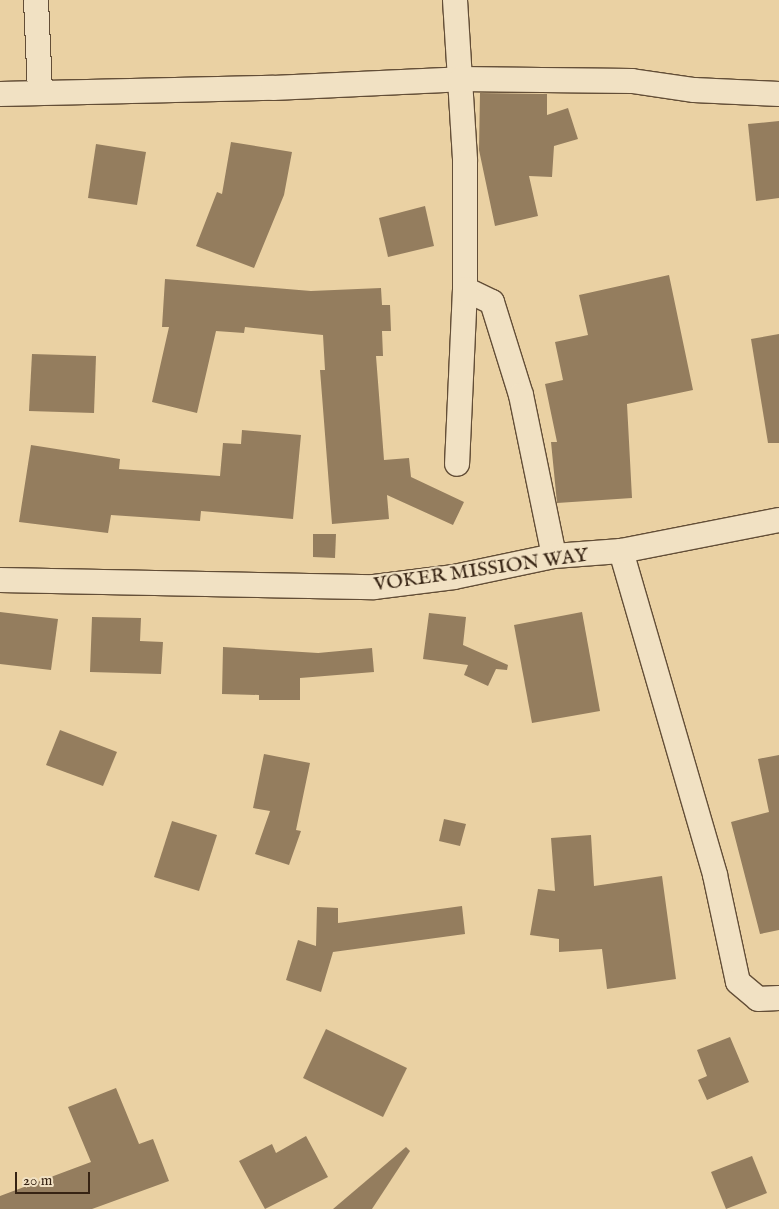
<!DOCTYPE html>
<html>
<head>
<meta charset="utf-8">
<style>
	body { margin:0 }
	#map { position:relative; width:779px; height:1209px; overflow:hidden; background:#ead1a3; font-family:"IM FELL English",serif }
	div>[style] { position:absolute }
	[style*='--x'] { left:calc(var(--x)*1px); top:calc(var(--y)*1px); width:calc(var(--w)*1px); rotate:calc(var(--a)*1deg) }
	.building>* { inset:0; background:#947d5e }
	.roads { filter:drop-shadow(1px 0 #634e37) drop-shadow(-1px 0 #634e37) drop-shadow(0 1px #634e37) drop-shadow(0 -1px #634e37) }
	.street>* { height:24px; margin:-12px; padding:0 12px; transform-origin:12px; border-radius:12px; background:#f1e1c3 }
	span { translate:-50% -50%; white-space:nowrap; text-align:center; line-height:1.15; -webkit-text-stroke:4px #f1e1c3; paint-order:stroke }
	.street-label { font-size:20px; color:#362313 }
	.scale { position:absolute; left:15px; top:1172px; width:75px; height:22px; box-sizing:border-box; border:2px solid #362313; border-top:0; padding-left:6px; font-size:15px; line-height:18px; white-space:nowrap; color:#362313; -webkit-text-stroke:4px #f1e1c3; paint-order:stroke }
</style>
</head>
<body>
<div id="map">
	<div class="building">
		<i style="clip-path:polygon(480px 93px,547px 94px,547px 115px,568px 108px,578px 139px,554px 146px,552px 177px,529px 176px,538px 216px,495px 226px,479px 150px)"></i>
		<i style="clip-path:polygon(779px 121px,779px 198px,756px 201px,748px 124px)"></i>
		<i style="clip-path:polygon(231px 142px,292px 152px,284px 195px,254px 268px,196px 246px,217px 192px,222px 194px)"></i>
		<i style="clip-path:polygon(96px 144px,146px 152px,137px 205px,88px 198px)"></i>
		<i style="clip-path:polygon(425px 206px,434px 246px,388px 257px,379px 218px)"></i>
		<i style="clip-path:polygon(669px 275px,693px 390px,627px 404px,632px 498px,557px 503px,551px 442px,557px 442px,545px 384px,563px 380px,555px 342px,588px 335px,579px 295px)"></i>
		<i style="clip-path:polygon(165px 279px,311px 291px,381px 288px,382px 305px,390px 305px,391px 331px,382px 331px,383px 356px,376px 356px,384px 460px,409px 458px,411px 477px,464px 502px,453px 525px,387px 495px,389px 519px,332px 524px,320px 370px,325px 370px,323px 335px,245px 327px,244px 333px,216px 331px,197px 413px,152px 402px,169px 327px,162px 327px)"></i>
		<i style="clip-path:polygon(779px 334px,779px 443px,768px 443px,751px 339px)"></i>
		<i style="clip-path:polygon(32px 354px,96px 356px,94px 413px,29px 411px)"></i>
		<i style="clip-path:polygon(242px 430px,301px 435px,293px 519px,201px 511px,200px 521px,111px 515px,108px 533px,19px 522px,31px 445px,120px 459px,119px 469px,220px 476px,223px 443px,241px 444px)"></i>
		<i style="clip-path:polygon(313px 534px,336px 534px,335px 558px,313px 557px)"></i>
		<i style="clip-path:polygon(0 612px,58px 619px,51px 670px,0 664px)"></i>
		<i style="clip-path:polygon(582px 612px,600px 711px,532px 723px,514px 625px)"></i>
		<i style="clip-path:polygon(429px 613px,466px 617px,463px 645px,508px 665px,507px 670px,496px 669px,488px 686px,464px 675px,468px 665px,423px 659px)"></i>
		<i style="clip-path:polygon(92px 617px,141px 618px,140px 641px,163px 642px,161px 674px,90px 672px)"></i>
		<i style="clip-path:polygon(223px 647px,318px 653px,372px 648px,374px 672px,300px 678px,300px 700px,259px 700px,259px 695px,222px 694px)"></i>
		<i style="clip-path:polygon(60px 730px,117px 752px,103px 786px,46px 765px)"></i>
		<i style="clip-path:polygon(264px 754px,310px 763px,296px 830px,301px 831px,289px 865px,255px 854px,270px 811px,253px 808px)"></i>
		<i style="clip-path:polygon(779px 755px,779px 930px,760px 934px,731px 822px,769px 812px,758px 759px)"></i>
		<i style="clip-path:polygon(444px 819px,466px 824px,460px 846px,439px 841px)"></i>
		<i style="clip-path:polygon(172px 821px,217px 835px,199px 891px,154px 877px)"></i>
		<i style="clip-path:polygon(591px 835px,594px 886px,662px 876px,676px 979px,607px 989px,602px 949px,559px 952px,559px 939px,530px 935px,538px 889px,555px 891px,551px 838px)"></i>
		<i style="clip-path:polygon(462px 906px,465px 934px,333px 952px,321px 992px,286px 980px,298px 940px,316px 946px,317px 907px,338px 908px,338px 923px)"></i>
		<i style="clip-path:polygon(326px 1029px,407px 1068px,383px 1117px,303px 1078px)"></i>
		<i style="clip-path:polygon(730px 1037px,749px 1082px,707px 1100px,698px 1080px,707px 1076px,697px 1050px)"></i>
		<i style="clip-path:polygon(116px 1088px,139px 1144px,153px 1139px,169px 1181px,92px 1209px,0 1209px,0 1196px,91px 1162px,68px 1107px)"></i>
		<i style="clip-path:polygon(306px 1136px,328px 1177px,265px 1209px,239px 1161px,272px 1144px,276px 1153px)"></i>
		<i style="clip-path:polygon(406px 1147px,410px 1151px,372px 1209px,333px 1209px)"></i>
		<i style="clip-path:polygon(752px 1156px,767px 1193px,726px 1209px,711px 1172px)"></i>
	</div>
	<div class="roads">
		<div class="street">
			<i style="--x:36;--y:0;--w:93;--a:87.5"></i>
			<i style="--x:455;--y:0;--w:161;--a:86.4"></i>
			<i style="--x:465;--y:161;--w:128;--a:90"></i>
			<i style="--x:465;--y:289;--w:175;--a:92.6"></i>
			<i style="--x:0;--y:94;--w:273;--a:-1.3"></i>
			<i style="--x:273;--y:88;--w:188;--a:-2.7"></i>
			<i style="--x:461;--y:79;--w:171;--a:0.7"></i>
			<i style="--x:632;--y:81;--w:63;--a:8.3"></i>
			<i style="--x:694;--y:90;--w:85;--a:2.7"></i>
			<i style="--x:465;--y:289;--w:30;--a:26"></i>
			<i style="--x:492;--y:302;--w:97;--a:72.7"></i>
			<i style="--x:521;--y:395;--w:164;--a:78.4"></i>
			<i style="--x:621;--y:551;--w:337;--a:73.8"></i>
			<i style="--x:715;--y:875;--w:109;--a:77.9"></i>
			<i style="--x:738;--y:982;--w:26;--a:40"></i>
			<i style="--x:758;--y:999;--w:21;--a:-3"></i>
			<i style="--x:0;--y:580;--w:374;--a:1.1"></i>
			<i style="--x:374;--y:587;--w:81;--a:-7.1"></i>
			<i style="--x:454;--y:577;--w:102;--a:-11.9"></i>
			<i style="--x:554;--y:556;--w:67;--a:-4.3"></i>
			<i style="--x:621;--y:551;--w:161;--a:-11.1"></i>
		</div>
	</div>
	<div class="street-label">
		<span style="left:481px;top:570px;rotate:-8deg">VOKER MISSION WAY</span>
	</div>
	<div class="scale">20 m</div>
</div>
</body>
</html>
